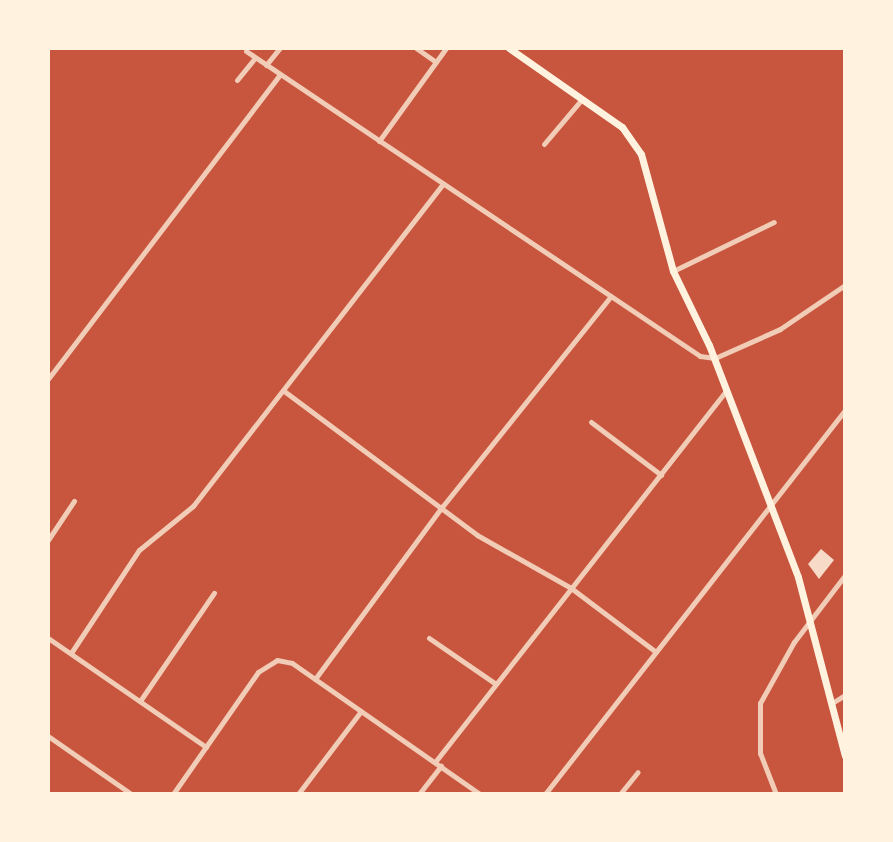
<!DOCTYPE html>
<html>
<head>
<meta charset="utf-8">
<style>
	body { margin:0 }
	#map { position:relative; width:893px; height:842px; overflow:hidden; background:#c8553d; font-family:Roboto,sans-serif }
	div>[style] { position:absolute }
	[style*='--x'] { left:calc(var(--x)*1px); top:calc(var(--y)*1px); width:calc(var(--w)*1px); rotate:calc(var(--a)*1deg) }
	.building>* { inset:0; background:#f7dbc8 }
	.minor>* { height:5px; margin:-2.5px; padding:0 2.5px; transform-origin:2.5px; border-radius:2.5px; background:#f1ccb7 }
	.secondary>* { height:7px; margin:-3.5px; padding:0 3.5px; transform-origin:3.5px; border-radius:3.5px; background:#fff3e0 }
	span { translate:-50% -50%; white-space:nowrap; text-align:center; line-height:1.15; -webkit-text-stroke:6px #fff3e0; paint-order:stroke }
	.frame { position:absolute; inset:0; border:50px solid #fff3e0; pointer-events:none }
</style>
</head>
<body>
<div id="map">
	<div class="building">
		<i style="clip-path:polygon(821px 549px,834px 560px,819px 579px,808px 564px)"></i>
	</div>
	<div class="minor">
		<i style="--x:416;--y:48;--w:24;--a:35"></i>
		<i style="--x:246;--y:51;--w:547;--a:33.89"></i>
		<i style="--x:700;--y:356;--w:15;--a:8"></i>
		<i style="--x:715;--y:358;--w:71;--a:-24"></i>
		<i style="--x:780;--y:329;--w:78;--a:-34.1"></i>
		<i style="--x:266;--y:65;--w:22;--a:-51"></i>
		<i style="--x:237;--y:80;--w:28;--a:-51"></i>
		<i style="--x:379;--y:141;--w:115;--a:-54.2"></i>
		<i style="--x:544;--y:144;--w:59;--a:-49.8"></i>
		<i style="--x:673;--y:271;--w:112;--a:-25.9"></i>
		<i style="--x:48;--y:379;--w:382;--a:-52.7"></i>
		<i style="--x:284;--y:391;--w:241;--a:36.7"></i>
		<i style="--x:477;--y:535;--w:108;--a:29.4"></i>
		<i style="--x:571;--y:588;--w:106;--a:37"></i>
		<i style="--x:591;--y:422;--w:88;--a:37.1"></i>
		<i style="--x:48;--y:540;--w:47;--a:-56.3"></i>
		<i style="--x:48;--y:638;--w:192;--a:34.6"></i>
		<i style="--x:429;--y:638;--w:81;--a:34.5"></i>
		<i style="--x:71;--y:653;--w:123;--a:-56.6"></i>
		<i style="--x:139;--y:550;--w:70;--a:-39.2"></i>
		<i style="--x:193;--y:506;--w:408;--a:-52.2"></i>
		<i style="--x:315;--y:679;--w:214;--a:-53.6"></i>
		<i style="--x:442;--y:507;--w:270;--a:-51.3"></i>
		<i style="--x:140;--y:701;--w:131;--a:-55.6"></i>
		<i style="--x:832;--y:703;--w:15;--a:-32"></i>
		<i style="--x:48;--y:736;--w:101;--a:34.9"></i>
		<i style="--x:435;--y:762;--w:472;--a:-51.9"></i>
		<i style="--x:173;--y:794;--w:149;--a:-55.1"></i>
		<i style="--x:258;--y:672;--w:22;--a:-32"></i>
		<i style="--x:277;--y:660;--w:15;--a:11"></i>
		<i style="--x:292;--y:663;--w:229;--a:34.9"></i>
		<i style="--x:298;--y:794;--w:104;--a:-52.8"></i>
		<i style="--x:419;--y:794;--w:36;--a:-52"></i>
		<i style="--x:545;--y:794;--w:487;--a:-52"></i>
		<i style="--x:620;--y:794;--w:28;--a:-51"></i>
		<i style="--x:776;--y:794;--w:44;--a:-111.3"></i>
		<i style="--x:760;--y:753;--w:50;--a:-90"></i>
		<i style="--x:760;--y:703;--w:70;--a:-60.9"></i>
		<i style="--x:794;--y:642;--w:84;--a:-52.7"></i>
	</div>
	<div class="secondary">
		<i style="--x:509;--y:48;--w:138;--a:35"></i>
		<i style="--x:622;--y:127;--w:33;--a:55"></i>
		<i style="--x:641;--y:154;--w:121;--a:74.7"></i>
		<i style="--x:673;--y:271;--w:82;--a:64.1"></i>
		<i style="--x:709;--y:345;--w:248;--a:69"></i>
		<i style="--x:798;--y:577;--w:185;--a:75.3"></i>
	</div>
	<div class="frame"></div>
</div>
</body>
</html>
